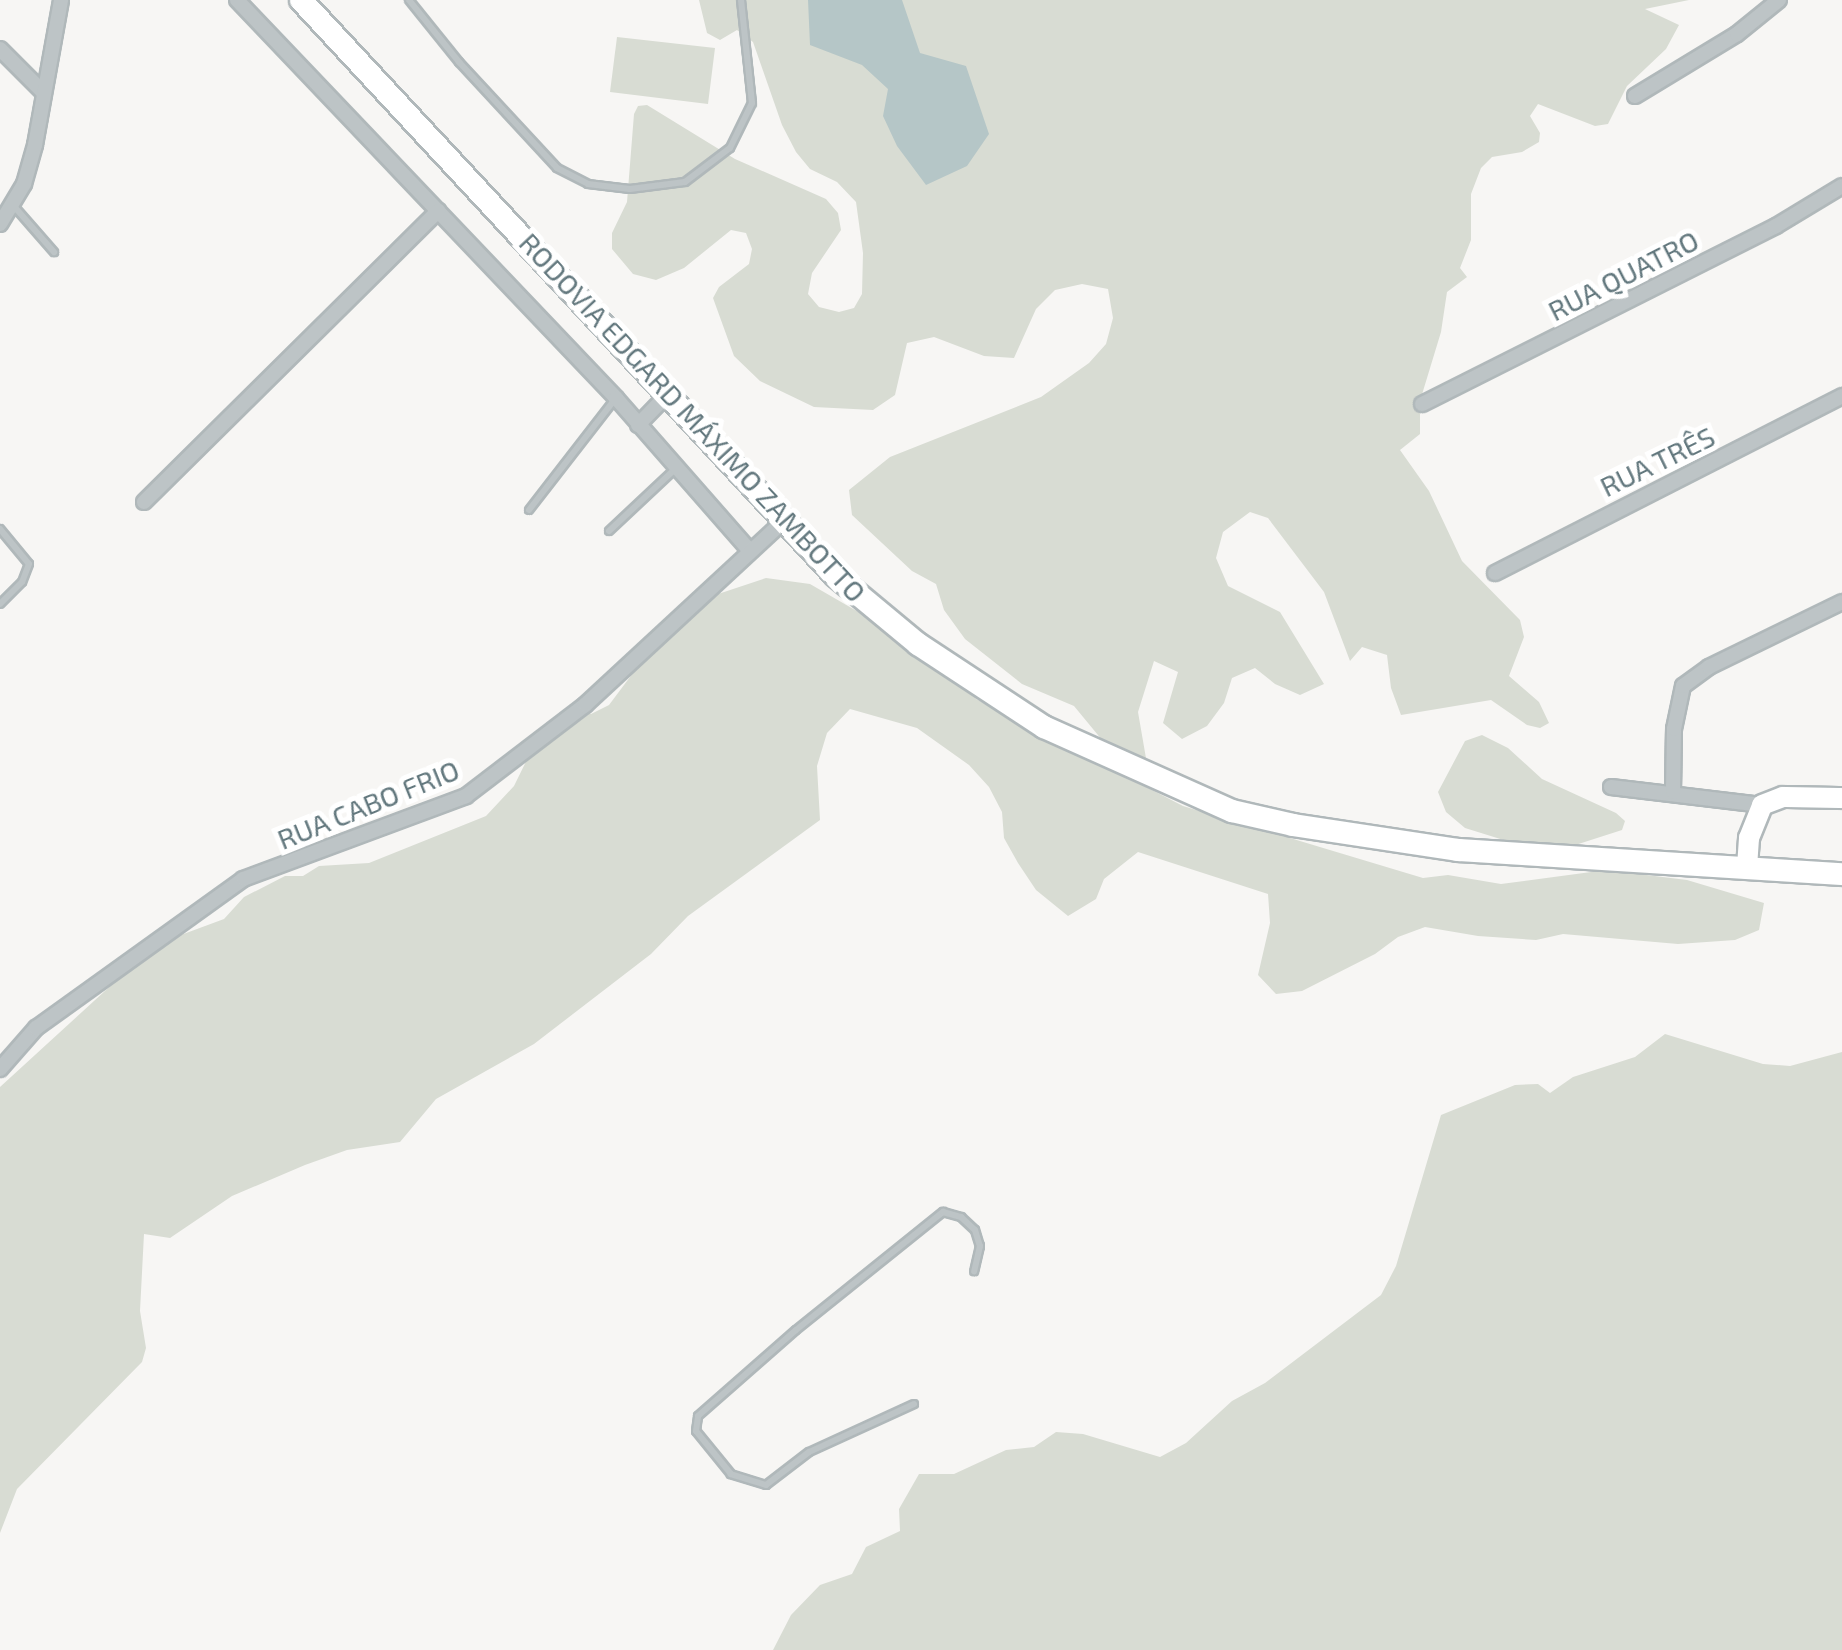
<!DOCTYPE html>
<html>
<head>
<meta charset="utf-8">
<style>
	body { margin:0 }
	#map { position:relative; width:1842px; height:1650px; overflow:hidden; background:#f7f6f4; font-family:"Exo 2",sans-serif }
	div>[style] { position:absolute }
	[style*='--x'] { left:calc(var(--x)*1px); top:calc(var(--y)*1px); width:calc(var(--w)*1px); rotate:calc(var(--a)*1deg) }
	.green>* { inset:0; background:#d8dcd3 }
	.water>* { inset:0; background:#b5c6c7 }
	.roads { filter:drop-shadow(2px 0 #b0b8ba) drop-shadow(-2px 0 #b0b8ba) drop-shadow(0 2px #b0b8ba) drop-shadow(0 -2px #b0b8ba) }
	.service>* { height:6px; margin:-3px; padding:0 3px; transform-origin:3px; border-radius:3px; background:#bdc4c6 }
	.minor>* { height:14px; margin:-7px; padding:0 7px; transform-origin:7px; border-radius:7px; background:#bdc4c6 }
	.secondary>* { height:20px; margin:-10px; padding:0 10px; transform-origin:10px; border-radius:10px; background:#fff }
	.primary>* { height:22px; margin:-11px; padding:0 11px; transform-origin:11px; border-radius:11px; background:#fff }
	span { translate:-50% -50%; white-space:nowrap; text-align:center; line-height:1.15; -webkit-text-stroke:10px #fff; paint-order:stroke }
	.street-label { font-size:28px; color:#63787e }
</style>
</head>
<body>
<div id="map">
	<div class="green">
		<i style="clip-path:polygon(699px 0,1689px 0,1645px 9px,1679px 25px,1666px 49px,1627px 86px,1608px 124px,1595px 126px,1538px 104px,1530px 116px,1540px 133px,1539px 142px,1522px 152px,1492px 157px,1481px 168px,1471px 194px,1471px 240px,1460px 268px,1467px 277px,1447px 292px,1441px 332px,1420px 401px,1420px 434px,1400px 450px,1429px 491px,1462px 561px,1520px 620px,1524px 637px,1509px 676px,1539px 702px,1549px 723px,1540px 728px,1527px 725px,1491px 700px,1401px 715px,1391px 688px,1387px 655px,1362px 647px,1350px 661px,1324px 592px,1268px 518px,1250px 512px,1223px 532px,1216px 558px,1228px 586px,1280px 612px,1324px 684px,1300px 695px,1275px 684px,1255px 668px,1232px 678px,1224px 703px,1207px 726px,1182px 739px,1163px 723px,1178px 672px,1154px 661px,1138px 712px,1147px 764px,1107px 746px,1074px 706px,1022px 684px,965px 639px,944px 610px,936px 584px,912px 571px,852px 515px,849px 490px,890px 457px,1041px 397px,1089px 363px,1106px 344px,1113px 318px,1108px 289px,1082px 284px,1055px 290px,1036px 309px,1014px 358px,984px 356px,934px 337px,907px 343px,895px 395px,873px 410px,814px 407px,760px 381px,734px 356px,713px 298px,719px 287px,749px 264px,752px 249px,746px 233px,731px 230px,684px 268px,656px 280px,633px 274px,612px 249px,612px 233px,627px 202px,634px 114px,638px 106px,647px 105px,735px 159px,826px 199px,838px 213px,841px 230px,812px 273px,808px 294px,819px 307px,839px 312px,854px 308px,862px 294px,863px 253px,856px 202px,837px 182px,810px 169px,796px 152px,782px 125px,753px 42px,737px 30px,720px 40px,707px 33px)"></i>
		<i style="clip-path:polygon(617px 37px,715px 48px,708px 104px,610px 92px)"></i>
		<i style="clip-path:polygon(766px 578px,810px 584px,881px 625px,969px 687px,976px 699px,1183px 806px,1423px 878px,1448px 875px,1501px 884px,1606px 870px,1687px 880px,1764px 903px,1759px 930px,1735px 940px,1678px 944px,1563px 934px,1536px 940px,1478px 936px,1425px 927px,1398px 937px,1375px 954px,1302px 991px,1276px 994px,1258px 975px,1270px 923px,1268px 894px,1138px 852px,1104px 879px,1096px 899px,1068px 916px,1036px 890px,1018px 863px,1004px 838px,1002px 812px,989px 787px,969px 765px,917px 728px,850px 709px,827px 733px,817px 766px,820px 820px,688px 916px,651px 954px,534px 1044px,436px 1099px,400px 1142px,347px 1150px,305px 1165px,232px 1196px,170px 1238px,144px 1234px,140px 1311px,146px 1348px,142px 1362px,17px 1489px,0 1533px,0 1087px,141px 958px,170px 939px,224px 919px,244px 897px,285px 876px,303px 876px,319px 866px,369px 863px,486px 816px,514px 786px,543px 727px,563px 730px,571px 709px,591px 714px,609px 705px,660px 637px,694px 602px)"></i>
		<i style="clip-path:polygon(1482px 735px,1508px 748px,1542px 779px,1616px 813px,1625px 821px,1622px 830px,1566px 848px,1532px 849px,1465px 828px,1446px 812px,1438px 792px,1465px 741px)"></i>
		<i style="clip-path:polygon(1665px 1034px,1763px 1064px,1790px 1066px,1842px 1052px,1842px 1650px,773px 1650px,791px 1615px,820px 1585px,852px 1574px,866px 1547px,900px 1531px,899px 1509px,919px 1474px,954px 1474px,1006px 1450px,1034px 1447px,1056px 1432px,1083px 1434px,1160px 1457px,1186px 1443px,1232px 1401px,1265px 1383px,1381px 1295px,1396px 1266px,1441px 1115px,1515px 1085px,1538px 1084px,1550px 1093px,1573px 1077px,1635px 1057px)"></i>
	</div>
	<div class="water">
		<i style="clip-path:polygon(808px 0,902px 0,920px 53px,966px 66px,989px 134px,967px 166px,926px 185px,897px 146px,883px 116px,888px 89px,862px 65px,810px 45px)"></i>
	</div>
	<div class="roads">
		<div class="service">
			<i style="--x:409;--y:0;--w:80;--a:51.1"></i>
			<i style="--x:459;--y:62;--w:144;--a:47.2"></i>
			<i style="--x:557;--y:168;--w:35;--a:27"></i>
			<i style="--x:588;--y:184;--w:42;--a:6.8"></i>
			<i style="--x:630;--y:189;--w:55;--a:-7.3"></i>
			<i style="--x:685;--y:182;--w:56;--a:-37.1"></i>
			<i style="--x:730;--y:148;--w:50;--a:-63.9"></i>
			<i style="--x:752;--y:103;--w:104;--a:-96.1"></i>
			<i style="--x:12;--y:204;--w:64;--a:48.8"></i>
			<i style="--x:529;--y:510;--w:140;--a:-52.2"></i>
			<i style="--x:0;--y:529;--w:45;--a:50.4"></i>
			<i style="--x:29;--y:564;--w:19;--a:111"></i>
			<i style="--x:22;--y:582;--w:31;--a:135"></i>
			<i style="--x:609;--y:531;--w:91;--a:-43.2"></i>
			<i style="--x:914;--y:1404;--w:115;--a:155.4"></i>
			<i style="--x:809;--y:1452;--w:54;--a:142.5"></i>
			<i style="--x:766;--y:1485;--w:37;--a:-163"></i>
			<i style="--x:731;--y:1474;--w:55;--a:-129.1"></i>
			<i style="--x:696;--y:1431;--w:15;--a:-82"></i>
			<i style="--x:698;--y:1416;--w:130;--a:-41.3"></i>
			<i style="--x:796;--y:1330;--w:189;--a:-38.8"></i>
			<i style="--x:943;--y:1212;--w:19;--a:16"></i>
			<i style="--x:961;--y:1217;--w:19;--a:43"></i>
			<i style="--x:975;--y:1230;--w:17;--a:73"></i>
			<i style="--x:980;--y:1246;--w:26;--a:103"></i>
		</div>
		<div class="minor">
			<i style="--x:237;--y:0;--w:550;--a:46.4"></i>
			<i style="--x:616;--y:398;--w:201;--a:48.8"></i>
			<i style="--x:0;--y:49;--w:59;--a:45"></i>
			<i style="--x:1635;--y:96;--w:119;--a:-31.3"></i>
			<i style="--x:1737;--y:34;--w:54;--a:-39"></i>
			<i style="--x:0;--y:224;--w:47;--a:-59"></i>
			<i style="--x:24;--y:184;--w:41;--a:-74.2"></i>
			<i style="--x:35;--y:145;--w:147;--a:-79.8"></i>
			<i style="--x:1422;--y:404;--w:396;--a:-26.7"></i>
			<i style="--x:1776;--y:226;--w:77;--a:-31.2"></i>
			<i style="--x:638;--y:425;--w:45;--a:-45.9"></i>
			<i style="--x:144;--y:502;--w:414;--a:-44.7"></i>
			<i style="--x:1495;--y:573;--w:390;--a:-27"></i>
			<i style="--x:1611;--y:787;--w:152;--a:6.8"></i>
			<i style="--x:1673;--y:792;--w:63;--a:-89.1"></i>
			<i style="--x:1674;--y:729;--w:44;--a:-78.2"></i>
			<i style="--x:1683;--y:686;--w:32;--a:-36"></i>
			<i style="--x:1709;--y:667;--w:148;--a:-26"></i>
			<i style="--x:0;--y:1069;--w:55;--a:-48.7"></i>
			<i style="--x:36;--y:1028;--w:255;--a:-35.7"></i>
			<i style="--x:243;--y:879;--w:238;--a:-20.4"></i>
			<i style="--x:466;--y:796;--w:150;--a:-37.4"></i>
			<i style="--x:585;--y:705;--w:271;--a:-42.8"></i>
		</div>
		<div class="secondary">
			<i style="--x:1747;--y:867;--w:29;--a:-86"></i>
			<i style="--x:1749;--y:838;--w:35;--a:-68"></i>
			<i style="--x:1762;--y:805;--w:22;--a:-21"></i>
			<i style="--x:1783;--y:797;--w:59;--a:1"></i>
		</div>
		<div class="primary">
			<i style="--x:301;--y:0;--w:786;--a:47.11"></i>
			<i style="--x:836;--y:576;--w:107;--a:39.7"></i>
			<i style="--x:918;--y:644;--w:151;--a:33.4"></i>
			<i style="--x:1044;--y:727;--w:206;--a:24.1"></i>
			<i style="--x:1232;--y:811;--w:63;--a:12.9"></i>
			<i style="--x:1293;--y:825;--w:167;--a:8.6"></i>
			<i style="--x:1458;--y:850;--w:385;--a:3.6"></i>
		</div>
	</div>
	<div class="street-label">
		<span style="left:1623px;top:275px;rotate:-27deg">RUA QUATRO</span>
		<span style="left:693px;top:417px;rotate:47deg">RODOVIA EDGARD MÁXIMO ZAMBOTTO</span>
		<span style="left:1657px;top:461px;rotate:-26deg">RUA TRÊS</span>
		<span style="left:368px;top:804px;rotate:-22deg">RUA CABO FRIO</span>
	</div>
</div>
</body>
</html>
